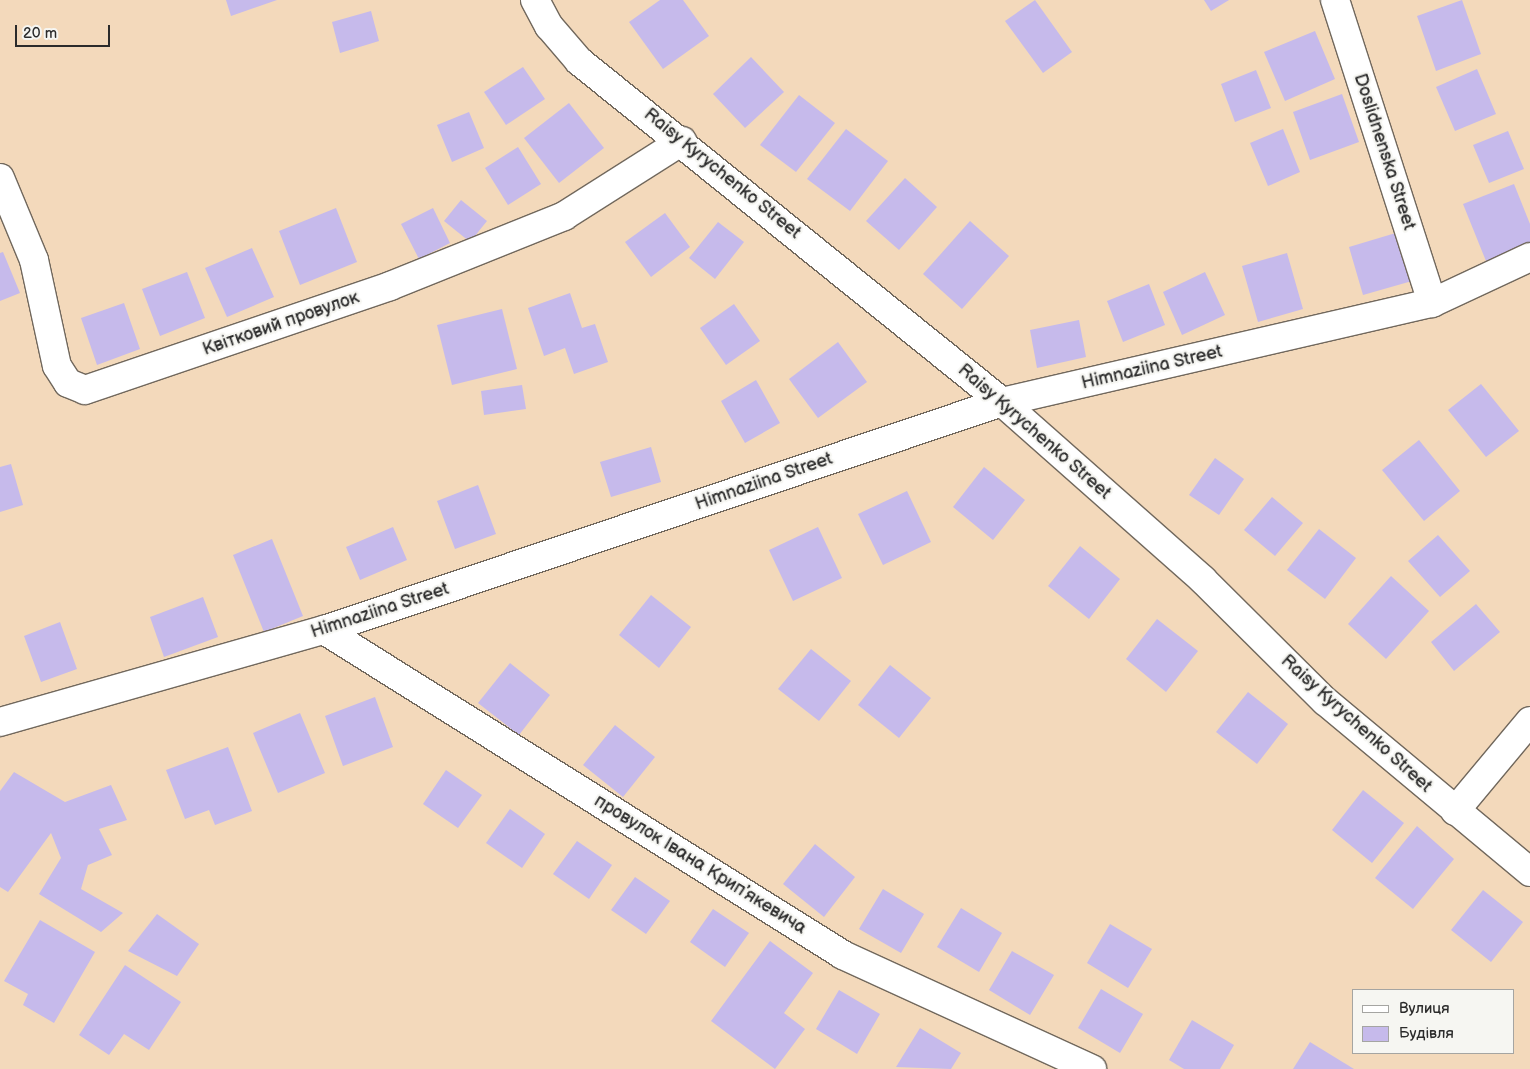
<!DOCTYPE html>
<html>
<head>
<meta charset="utf-8">
<style>
	body { margin:0 }
	#map { position:relative; width:1530px; height:1069px; overflow:hidden; background:#f3d9bb; font-family:"Balsamiq Sans",sans-serif }
	div>[style] { position:absolute }
	[style*='--x'] { left:calc(var(--x)*1px); top:calc(var(--y)*1px); width:calc(var(--w)*1px); rotate:calc(var(--a)*1deg) }
	.building>* { inset:0; background:#c6baeb }
	.roads { filter:drop-shadow(1px 0 #71685d) drop-shadow(-1px 0 #71685d) drop-shadow(0 1px #71685d) drop-shadow(0 -1px #71685d) }
	.minor>* { height:28px; margin:-14px; padding:0 14px; transform-origin:14px; border-radius:14px; background:#fff }
	span { translate:-50% -50%; white-space:nowrap; text-align:center; line-height:1.15; -webkit-text-stroke:4.5px #f6f6f2; paint-order:stroke }
	.street-label { font-size:18px; color:#2b2b2b }
	.legend { position:absolute; left:1352px; top:989px; width:162px; height:65px; box-sizing:border-box; background:#f6f6f2; border:1px solid #a5a5a2; margin:0; padding:6px 9px; list-style:none; font-size:15px; color:#2b2b2b }
	.legend li { display:flex; align-items:center; gap:10px; height:25px }
	.legend b { width:25px; border:1px solid #a5a5a2 }
	.scale { position:absolute; left:15px; top:25px; width:95px; height:22px; box-sizing:border-box; border:2px solid #2b2b2b; border-top:0; padding-left:6px; font-size:15px; line-height:18px; white-space:nowrap; color:#2b2b2b; -webkit-text-stroke:4px #f6f6f2; paint-order:stroke }
</style>
</head>
<body>
<div id="map">
	<div class="building">
		<i style="clip-path:polygon(226px 0,277px 0,231px 16px)"></i>
		<i style="clip-path:polygon(660px 0,683px 0,709px 36px,663px 69px,629px 22px)"></i>
		<i style="clip-path:polygon(1035px 0,1072px 52px,1043px 73px,1005px 21px)"></i>
		<i style="clip-path:polygon(1204px 0,1229px 0,1211px 11px)"></i>
		<i style="clip-path:polygon(1462px 0,1481px 54px,1436px 71px,1417px 16px)"></i>
		<i style="clip-path:polygon(371px 11px,379px 41px,340px 53px,332px 22px)"></i>
		<i style="clip-path:polygon(1315px 31px,1335px 79px,1285px 101px,1264px 52px)"></i>
		<i style="clip-path:polygon(751px 57px,784px 92px,745px 128px,713px 94px)"></i>
		<i style="clip-path:polygon(523px 67px,545px 99px,506px 125px,484px 92px)"></i>
		<i style="clip-path:polygon(1477px 69px,1496px 114px,1455px 131px,1436px 87px)"></i>
		<i style="clip-path:polygon(1256px 70px,1271px 108px,1235px 122px,1221px 84px)"></i>
		<i style="clip-path:polygon(1342px 94px,1359px 142px,1310px 160px,1293px 112px)"></i>
		<i style="clip-path:polygon(799px 95px,835px 123px,796px 172px,760px 145px)"></i>
		<i style="clip-path:polygon(569px 103px,604px 148px,559px 183px,524px 138px)"></i>
		<i style="clip-path:polygon(469px 112px,484px 148px,452px 162px,437px 125px)"></i>
		<i style="clip-path:polygon(846px 129px,888px 161px,850px 211px,807px 179px)"></i>
		<i style="clip-path:polygon(1283px 129px,1300px 172px,1268px 186px,1250px 143px)"></i>
		<i style="clip-path:polygon(1508px 131px,1524px 169px,1489px 183px,1473px 145px)"></i>
		<i style="clip-path:polygon(518px 147px,541px 184px,508px 205px,485px 168px)"></i>
		<i style="clip-path:polygon(905px 178px,937px 207px,899px 250px,866px 221px)"></i>
		<i style="clip-path:polygon(1514px 184px,1530px 224px,1530px 249px,1488px 266px,1463px 204px)"></i>
		<i style="clip-path:polygon(461px 200px,487px 221px,470px 242px,444px 221px)"></i>
		<i style="clip-path:polygon(336px 208px,357px 262px,300px 285px,279px 231px)"></i>
		<i style="clip-path:polygon(433px 208px,450px 243px,419px 259px,401px 224px)"></i>
		<i style="clip-path:polygon(665px 213px,690px 247px,651px 277px,625px 242px)"></i>
		<i style="clip-path:polygon(970px 221px,1009px 256px,962px 309px,923px 274px)"></i>
		<i style="clip-path:polygon(718px 222px,744px 242px,715px 279px,689px 258px)"></i>
		<i style="clip-path:polygon(1399px 232px,1412px 281px,1363px 295px,1349px 247px)"></i>
		<i style="clip-path:polygon(252px 248px,274px 297px,227px 317px,205px 268px)"></i>
		<i style="clip-path:polygon(3px 252px,20px 293px,0 301px,0 253px)"></i>
		<i style="clip-path:polygon(1287px 253px,1303px 309px,1258px 322px,1242px 266px)"></i>
		<i style="clip-path:polygon(187px 272px,205px 318px,160px 336px,142px 289px)"></i>
		<i style="clip-path:polygon(1205px 272px,1225px 315px,1182px 335px,1163px 292px)"></i>
		<i style="clip-path:polygon(1149px 284px,1165px 325px,1123px 342px,1107px 301px)"></i>
		<i style="clip-path:polygon(570px 293px,582px 328px,595px 324px,608px 362px,574px 374px,565px 348px,544px 356px,528px 308px)"></i>
		<i style="clip-path:polygon(124px 303px,140px 349px,97px 365px,81px 318px)"></i>
		<i style="clip-path:polygon(734px 304px,760px 341px,726px 365px,700px 328px)"></i>
		<i style="clip-path:polygon(502px 309px,517px 369px,452px 385px,437px 325px)"></i>
		<i style="clip-path:polygon(1079px 320px,1086px 357px,1037px 368px,1030px 330px)"></i>
		<i style="clip-path:polygon(838px 342px,867px 382px,818px 418px,789px 379px)"></i>
		<i style="clip-path:polygon(756px 380px,780px 423px,745px 443px,721px 401px)"></i>
		<i style="clip-path:polygon(1481px 384px,1519px 431px,1486px 457px,1448px 410px)"></i>
		<i style="clip-path:polygon(522px 385px,526px 409px,484px 415px,481px 391px)"></i>
		<i style="clip-path:polygon(1419px 440px,1460px 491px,1424px 521px,1382px 470px)"></i>
		<i style="clip-path:polygon(651px 447px,661px 482px,611px 497px,600px 462px)"></i>
		<i style="clip-path:polygon(1215px 458px,1244px 479px,1219px 515px,1189px 495px)"></i>
		<i style="clip-path:polygon(11px 464px,23px 505px,0 512px,0 467px)"></i>
		<i style="clip-path:polygon(984px 467px,1025px 500px,993px 540px,953px 507px)"></i>
		<i style="clip-path:polygon(478px 485px,496px 534px,455px 549px,437px 501px)"></i>
		<i style="clip-path:polygon(907px 491px,931px 542px,883px 565px,858px 514px)"></i>
		<i style="clip-path:polygon(1272px 497px,1303px 523px,1275px 556px,1244px 530px)"></i>
		<i style="clip-path:polygon(393px 527px,407px 560px,360px 580px,346px 547px)"></i>
		<i style="clip-path:polygon(818px 527px,842px 578px,793px 601px,769px 550px)"></i>
		<i style="clip-path:polygon(1319px 529px,1356px 558px,1325px 599px,1287px 570px)"></i>
		<i style="clip-path:polygon(1438px 535px,1470px 571px,1440px 597px,1408px 561px)"></i>
		<i style="clip-path:polygon(272px 539px,303px 616px,264px 632px,233px 555px)"></i>
		<i style="clip-path:polygon(1080px 546px,1120px 579px,1089px 619px,1048px 586px)"></i>
		<i style="clip-path:polygon(1391px 576px,1429px 611px,1386px 659px,1348px 624px)"></i>
		<i style="clip-path:polygon(651px 595px,691px 627px,659px 668px,619px 635px)"></i>
		<i style="clip-path:polygon(203px 597px,218px 637px,164px 657px,150px 617px)"></i>
		<i style="clip-path:polygon(1476px 604px,1500px 632px,1454px 671px,1431px 642px)"></i>
		<i style="clip-path:polygon(1157px 619px,1198px 651px,1166px 692px,1126px 659px)"></i>
		<i style="clip-path:polygon(60px 622px,77px 669px,41px 682px,24px 636px)"></i>
		<i style="clip-path:polygon(811px 649px,851px 681px,819px 721px,778px 689px)"></i>
		<i style="clip-path:polygon(510px 663px,550px 695px,519px 735px,478px 703px)"></i>
		<i style="clip-path:polygon(890px 665px,931px 698px,899px 738px,858px 705px)"></i>
		<i style="clip-path:polygon(1248px 692px,1288px 724px,1257px 764px,1216px 732px)"></i>
		<i style="clip-path:polygon(375px 697px,393px 747px,343px 766px,325px 716px)"></i>
		<i style="clip-path:polygon(300px 713px,325px 773px,278px 793px,253px 733px)"></i>
		<i style="clip-path:polygon(615px 725px,655px 757px,623px 797px,583px 765px)"></i>
		<i style="clip-path:polygon(228px 747px,252px 811px,215px 825px,209px 810px,185px 819px,166px 770px)"></i>
		<i style="clip-path:polygon(446px 770px,482px 795px,458px 828px,423px 804px)"></i>
		<i style="clip-path:polygon(14px 772px,65px 802px,111px 785px,127px 820px,99px 829px,112px 855px,88px 865px,81px 889px,123px 913px,101px 932px,39px 894px,61px 858px,51px 833px,8px 892px,0 887px,0 791px)"></i>
		<i style="clip-path:polygon(1363px 790px,1404px 823px,1372px 863px,1332px 830px)"></i>
		<i style="clip-path:polygon(510px 809px,545px 834px,522px 868px,486px 843px)"></i>
		<i style="clip-path:polygon(1417px 826px,1454px 859px,1413px 909px,1375px 878px)"></i>
		<i style="clip-path:polygon(577px 841px,612px 865px,589px 899px,553px 874px)"></i>
		<i style="clip-path:polygon(815px 844px,855px 877px,824px 917px,783px 884px)"></i>
		<i style="clip-path:polygon(635px 877px,670px 901px,646px 934px,611px 910px)"></i>
		<i style="clip-path:polygon(883px 889px,924px 914px,901px 953px,859px 929px)"></i>
		<i style="clip-path:polygon(1483px 890px,1523px 922px,1491px 962px,1451px 930px)"></i>
		<i style="clip-path:polygon(961px 908px,1002px 933px,979px 972px,937px 947px)"></i>
		<i style="clip-path:polygon(713px 909px,749px 933px,725px 967px,690px 942px)"></i>
		<i style="clip-path:polygon(157px 914px,199px 944px,177px 976px,128px 951px)"></i>
		<i style="clip-path:polygon(40px 920px,95px 952px,54px 1023px,23px 1005px,28px 994px,4px 981px)"></i>
		<i style="clip-path:polygon(1110px 924px,1152px 949px,1128px 988px,1087px 963px)"></i>
		<i style="clip-path:polygon(770px 941px,813px 973px,784px 1013px,805px 1029px,775px 1069px,711px 1021px)"></i>
		<i style="clip-path:polygon(1012px 951px,1054px 975px,1030px 1015px,989px 990px)"></i>
		<i style="clip-path:polygon(125px 965px,181px 1002px,149px 1050px,124px 1034px,109px 1055px,79px 1035px)"></i>
		<i style="clip-path:polygon(1101px 989px,1143px 1014px,1120px 1053px,1078px 1028px)"></i>
		<i style="clip-path:polygon(839px 990px,880px 1014px,857px 1054px,816px 1029px)"></i>
		<i style="clip-path:polygon(1192px 1020px,1234px 1045px,1220px 1069px,1184px 1069px,1169px 1060px)"></i>
		<i style="clip-path:polygon(920px 1028px,961px 1053px,951px 1069px,896px 1067px)"></i>
		<i style="clip-path:polygon(1310px 1042px,1354px 1069px,1293px 1069px)"></i>
	</div>
	<div class="roads">
		<div class="minor">
			<i style="--x:535;--y:0;--w:30;--a:62"></i>
			<i style="--x:549;--y:26;--w:46;--a:49.4"></i>
			<i style="--x:579;--y:61;--w:543;--a:38.87"></i>
			<i style="--x:1002;--y:402;--w:268;--a:41.5"></i>
			<i style="--x:1203;--y:580;--w:172;--a:44.8"></i>
			<i style="--x:1325;--y:701;--w:267;--a:39.8"></i>
			<i style="--x:1335;--y:0;--w:318;--a:72.2"></i>
			<i style="--x:0;--y:178;--w:89;--a:67.5"></i>
			<i style="--x:34;--y:260;--w:108;--a:77.8"></i>
			<i style="--x:57;--y:366;--w:20;--a:57"></i>
			<i style="--x:68;--y:383;--w:18;--a:22"></i>
			<i style="--x:85;--y:390;--w:322;--a:-18.8"></i>
			<i style="--x:390;--y:286;--w:188;--a:-21.9"></i>
			<i style="--x:564;--y:216;--w:140;--a:-32.4"></i>
			<i style="--x:324;--y:630;--w:612;--a:32.05"></i>
			<i style="--x:843;--y:955;--w:274;--a:24.6"></i>
			<i style="--x:0;--y:722;--w:337;--a:-15.9"></i>
			<i style="--x:324;--y:630;--w:715;--a:-18.59"></i>
			<i style="--x:1002;--y:402;--w:441;--a:-13"></i>
			<i style="--x:1432;--y:303;--w:108;--a:-25.1"></i>
			<i style="--x:1455;--y:811;--w:117;--a:-50.2"></i>
		</div>
	</div>
	<div class="street-label">
		<span style="left:1384px;top:152px;rotate:72deg">Doslidnenska Street</span>
		<span style="left:722px;top:174px;rotate:39deg">Raisy Kyrychenko Street</span>
		<span style="left:281px;top:324px;rotate:-19deg">Квітковий провулок</span>
		<span style="left:1152px;top:368px;rotate:-13deg">Himnaziina Street</span>
		<span style="left:1034px;top:432px;rotate:41deg">Raisy Kyrychenko Street</span>
		<span style="left:764px;top:482px;rotate:-19deg">Himnaziina Street</span>
		<span style="left:380px;top:611px;rotate:-18deg">Himnaziina Street</span>
		<span style="left:1356px;top:724px;rotate:42deg">Raisy Kyrychenko Street</span>
		<span style="left:700px;top:865px;rotate:32deg">провулок Івана Крипʼякевича</span>
	</div>
	<ul class="legend">
	<li><b style="height:6px;background:#fff"></b>Вулиця</li>
	<li><b style="height:14px;background:#c6baeb"></b>Будівля</li>
	</ul>
	<div class="scale">20 m</div>
</div>
</body>
</html>
